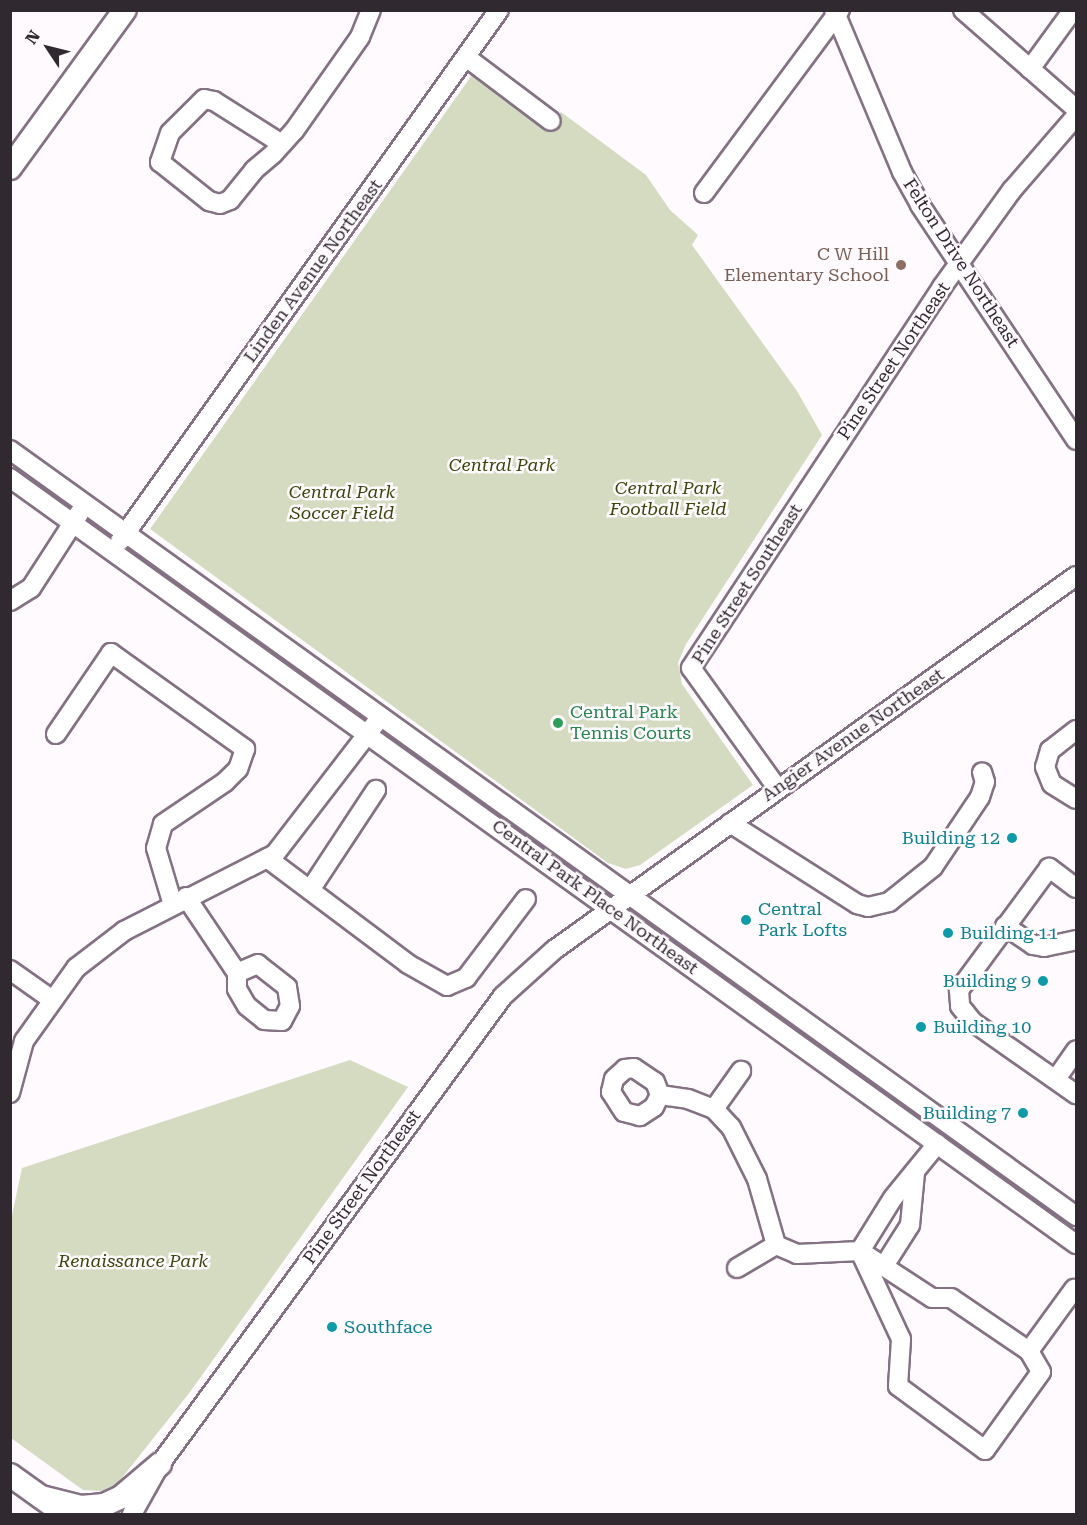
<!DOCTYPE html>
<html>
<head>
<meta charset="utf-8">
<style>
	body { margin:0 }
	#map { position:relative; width:1087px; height:1525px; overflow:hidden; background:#fefafe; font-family:"Roboto Serif",serif }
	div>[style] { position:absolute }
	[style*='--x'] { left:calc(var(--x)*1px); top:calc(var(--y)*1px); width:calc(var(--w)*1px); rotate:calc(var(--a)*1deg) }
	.green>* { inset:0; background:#d4dbc1 }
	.roads { filter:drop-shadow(2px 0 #847183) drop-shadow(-2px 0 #847183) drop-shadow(0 2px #847183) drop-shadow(0 -2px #847183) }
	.minor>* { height:18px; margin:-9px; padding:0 9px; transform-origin:9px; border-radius:9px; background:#fff }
	.major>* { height:22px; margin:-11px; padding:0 11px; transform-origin:11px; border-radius:11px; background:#fff }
	.dots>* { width:16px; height:16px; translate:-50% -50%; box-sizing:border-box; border:3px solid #fefafe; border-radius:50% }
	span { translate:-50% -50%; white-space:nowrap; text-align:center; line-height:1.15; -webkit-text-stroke:5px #fefafe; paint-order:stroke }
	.education-label { font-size:18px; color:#785e54 }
	.right { translate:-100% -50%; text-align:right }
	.street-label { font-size:18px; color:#312930 }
	.park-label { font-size:18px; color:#3c4609; font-style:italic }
	.leisure-label { font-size:18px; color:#27864d }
	.left { translate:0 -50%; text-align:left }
	.culture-label { font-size:18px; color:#0d838f }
	.frame { position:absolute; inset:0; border:12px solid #312930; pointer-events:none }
	.north { position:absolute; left:18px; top:18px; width:60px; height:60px; -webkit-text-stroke:4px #fefafe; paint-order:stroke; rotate:305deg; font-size:16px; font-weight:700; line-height:24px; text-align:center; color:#312930 }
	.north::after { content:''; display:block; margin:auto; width:21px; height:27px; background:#312930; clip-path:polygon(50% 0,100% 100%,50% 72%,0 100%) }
</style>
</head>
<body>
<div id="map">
	<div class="green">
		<i style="clip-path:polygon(472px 75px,548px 131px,561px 112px,646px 175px,670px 210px,698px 235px,692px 245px,797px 391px,822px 435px,686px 644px,678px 663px,682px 684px,753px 785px,640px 865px,626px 869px,608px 863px,150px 529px)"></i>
		<i style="clip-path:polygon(350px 1060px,408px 1087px,190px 1392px,117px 1484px,101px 1491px,83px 1490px,11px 1438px,10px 1225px,22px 1168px)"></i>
	</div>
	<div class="roads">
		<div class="minor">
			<i style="--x:834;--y:10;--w:176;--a:67.2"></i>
			<i style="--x:902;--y:172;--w:38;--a:61"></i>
			<i style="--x:920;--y:205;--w:282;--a:56.4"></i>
			<i style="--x:963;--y:10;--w:150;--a:41.2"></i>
			<i style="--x:466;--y:57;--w:106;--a:37"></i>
			<i style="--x:1030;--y:69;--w:73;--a:-53.9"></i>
			<i style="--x:282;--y:144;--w:80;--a:-147.7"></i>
			<i style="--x:214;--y:101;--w:10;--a:-169"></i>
			<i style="--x:204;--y:99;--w:48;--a:135"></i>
			<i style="--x:170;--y:133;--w:31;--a:109"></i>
			<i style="--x:160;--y:162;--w:63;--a:38.5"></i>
			<i style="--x:209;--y:201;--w:11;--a:15"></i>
			<i style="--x:220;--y:204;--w:11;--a:-22"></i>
			<i style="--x:230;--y:200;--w:38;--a:-51"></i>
			<i style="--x:254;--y:170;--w:25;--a:-40"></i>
			<i style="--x:273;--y:154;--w:31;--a:-48"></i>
			<i style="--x:294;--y:131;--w:115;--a:-54.9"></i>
			<i style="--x:360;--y:37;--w:29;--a:-68"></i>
			<i style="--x:704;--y:193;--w:228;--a:-53.4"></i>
			<i style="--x:10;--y:450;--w:1313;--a:35.7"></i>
			<i style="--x:10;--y:478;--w:1313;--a:35.7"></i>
			<i style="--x:120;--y:541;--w:652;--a:-54.48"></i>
			<i style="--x:10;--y:601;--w:25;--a:-32"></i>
			<i style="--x:31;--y:588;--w:90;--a:-57.2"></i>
			<i style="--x:1076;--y:730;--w:33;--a:142"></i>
			<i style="--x:1050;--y:750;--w:18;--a:106"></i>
			<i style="--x:1045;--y:767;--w:18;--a:68"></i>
			<i style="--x:1052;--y:784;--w:28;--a:32"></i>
			<i style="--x:56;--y:734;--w:98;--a:-55.8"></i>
			<i style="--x:111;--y:653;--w:165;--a:35.6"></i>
			<i style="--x:245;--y:749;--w:21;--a:109"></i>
			<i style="--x:238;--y:769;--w:18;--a:135"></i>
			<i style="--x:225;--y:782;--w:75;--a:145.9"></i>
			<i style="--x:163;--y:824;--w:25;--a:106"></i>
			<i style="--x:156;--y:848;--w:59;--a:73.4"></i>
			<i style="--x:778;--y:789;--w:149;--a:-125.7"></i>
			<i style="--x:691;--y:668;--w:456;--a:-56.6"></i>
			<i style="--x:942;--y:287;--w:120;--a:-54.2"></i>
			<i style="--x:1012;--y:190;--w:98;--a:-49.1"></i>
			<i style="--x:730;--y:823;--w:151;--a:32.5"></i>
			<i style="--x:857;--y:904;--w:11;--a:15"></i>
			<i style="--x:868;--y:907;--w:22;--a:-13"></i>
			<i style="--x:889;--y:902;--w:56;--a:-38.5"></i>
			<i style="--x:933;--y:867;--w:84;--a:-56.1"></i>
			<i style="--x:980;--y:797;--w:16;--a:-72"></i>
			<i style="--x:985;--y:782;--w:10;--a:-107"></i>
			<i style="--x:267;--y:858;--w:176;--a:36.9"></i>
			<i style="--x:408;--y:964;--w:45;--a:29.4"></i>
			<i style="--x:447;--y:986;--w:21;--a:-23"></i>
			<i style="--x:466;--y:978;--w:99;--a:-52.8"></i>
			<i style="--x:1076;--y:888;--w:34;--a:-143"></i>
			<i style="--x:1049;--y:868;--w:152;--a:126.4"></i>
			<i style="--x:959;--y:990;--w:16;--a:86"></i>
			<i style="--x:960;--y:1006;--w:21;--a:51"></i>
			<i style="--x:973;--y:1022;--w:126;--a:35"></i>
			<i style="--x:310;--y:890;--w:120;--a:-56.6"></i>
			<i style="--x:186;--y:897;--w:92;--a:56.1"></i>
			<i style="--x:237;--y:973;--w:16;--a:90"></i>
			<i style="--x:237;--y:989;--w:20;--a:60"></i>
			<i style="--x:247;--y:1006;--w:22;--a:39"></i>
			<i style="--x:264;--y:1020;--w:18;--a:3"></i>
			<i style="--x:282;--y:1021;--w:17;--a:-62"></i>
			<i style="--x:290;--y:1006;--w:19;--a:-99"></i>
			<i style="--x:287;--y:987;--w:37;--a:-142"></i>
			<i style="--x:258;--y:964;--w:23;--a:157"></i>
			<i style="--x:1005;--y:926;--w:34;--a:34"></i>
			<i style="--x:1033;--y:945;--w:11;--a:10"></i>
			<i style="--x:1044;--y:947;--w:33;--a:-12"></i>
			<i style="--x:10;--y:970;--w:50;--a:35.3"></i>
			<i style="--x:1056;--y:1079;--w:35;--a:-55"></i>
			<i style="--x:10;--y:1093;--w:54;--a:-74.9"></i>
			<i style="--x:24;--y:1041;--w:90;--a:-54.5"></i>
			<i style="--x:76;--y:968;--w:61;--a:-37.6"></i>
			<i style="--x:124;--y:931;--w:169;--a:-27"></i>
			<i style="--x:275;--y:854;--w:164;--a:-52.4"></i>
			<i style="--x:660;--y:1095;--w:13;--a:117"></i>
			<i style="--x:654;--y:1107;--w:17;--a:147"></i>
			<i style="--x:640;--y:1116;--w:16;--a:-166"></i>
			<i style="--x:624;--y:1112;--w:24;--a:-123"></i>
			<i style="--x:611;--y:1092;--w:13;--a:-77"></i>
			<i style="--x:614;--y:1079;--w:15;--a:-42"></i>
			<i style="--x:625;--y:1069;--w:9;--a:-6"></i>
			<i style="--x:634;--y:1068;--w:25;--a:34"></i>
			<i style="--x:655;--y:1082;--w:14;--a:69"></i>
			<i style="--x:660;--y:1095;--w:28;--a:8"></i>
			<i style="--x:688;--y:1099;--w:28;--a:21"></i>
			<i style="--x:714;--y:1109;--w:25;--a:47"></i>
			<i style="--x:731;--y:1127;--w:58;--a:63.4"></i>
			<i style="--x:757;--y:1179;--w:69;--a:73.9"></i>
			<i style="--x:776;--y:1245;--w:23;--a:23"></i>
			<i style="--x:797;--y:1254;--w:63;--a:-2.7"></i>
			<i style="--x:860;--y:1251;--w:86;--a:33.1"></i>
			<i style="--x:932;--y:1298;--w:19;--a:0"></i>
			<i style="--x:951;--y:1298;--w:94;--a:34.2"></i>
			<i style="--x:1029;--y:1351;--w:24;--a:60"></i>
			<i style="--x:1041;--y:1372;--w:96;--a:125.7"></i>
			<i style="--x:985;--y:1450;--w:108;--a:-143.7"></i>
			<i style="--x:898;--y:1386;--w:47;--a:-86.3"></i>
			<i style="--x:901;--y:1339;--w:97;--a:-115"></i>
			<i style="--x:714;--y:1109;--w:47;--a:-54.6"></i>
			<i style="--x:860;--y:1251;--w:62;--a:-58.1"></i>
			<i style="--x:893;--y:1198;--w:70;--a:-50.8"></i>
			<i style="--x:884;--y:1266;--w:49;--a:-57.6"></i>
			<i style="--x:910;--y:1225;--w:52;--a:-84.5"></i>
			<i style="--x:737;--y:1268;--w:45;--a:-30.5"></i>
			<i style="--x:1029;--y:1351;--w:77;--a:-54"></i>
			<i style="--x:132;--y:1514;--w:57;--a:-60.8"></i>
			<i style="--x:160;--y:1464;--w:580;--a:-53.76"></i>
			<i style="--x:503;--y:996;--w:69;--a:-42"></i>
			<i style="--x:554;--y:950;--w:642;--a:-35.62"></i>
		</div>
		<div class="major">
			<i style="--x:10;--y:168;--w:195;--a:-54"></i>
			<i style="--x:10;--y:1475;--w:52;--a:35.5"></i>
			<i style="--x:41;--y:1497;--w:41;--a:14"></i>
			<i style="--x:81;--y:1507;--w:23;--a:-5"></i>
			<i style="--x:104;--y:1505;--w:19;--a:-25"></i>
			<i style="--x:121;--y:1497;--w:51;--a:-40.2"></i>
		</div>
	</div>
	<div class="dots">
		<i style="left:901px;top:265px;background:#8d6e63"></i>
		<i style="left:558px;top:723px;background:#2e9e5b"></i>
		<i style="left:1012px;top:838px;background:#0f9aa8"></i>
		<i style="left:746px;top:920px;background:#0f9aa8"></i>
		<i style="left:948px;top:933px;background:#0f9aa8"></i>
		<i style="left:1043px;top:981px;background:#0f9aa8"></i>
		<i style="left:921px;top:1027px;background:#0f9aa8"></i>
		<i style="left:1023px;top:1113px;background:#0f9aa8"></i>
		<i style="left:332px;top:1327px;background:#0f9aa8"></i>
	</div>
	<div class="education-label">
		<span class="right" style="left:889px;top:265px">C W Hill<br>Elementary School</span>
	</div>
	<div class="street-label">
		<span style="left:961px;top:263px;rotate:57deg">Felton Drive Northeast</span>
		<span style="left:313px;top:271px;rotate:-54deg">Linden Avenue Northeast</span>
		<span style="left:894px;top:361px;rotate:-56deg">Pine Street Northeast</span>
		<span style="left:747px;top:584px;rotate:-57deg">Pine Street Southeast</span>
		<span style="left:853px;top:735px;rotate:-35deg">Angier Avenue Northeast</span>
		<span style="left:595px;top:897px;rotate:36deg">Central Park Place Northeast</span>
		<span style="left:362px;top:1187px;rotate:-54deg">Pine Street Northeast</span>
	</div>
	<div class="park-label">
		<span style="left:502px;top:465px">Central Park</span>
		<span style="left:668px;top:499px">Central Park<br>Football Field</span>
		<span style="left:342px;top:503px">Central Park<br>Soccer Field</span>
		<span style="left:133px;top:1261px">Renaissance Park</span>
	</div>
	<div class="leisure-label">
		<span class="left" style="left:570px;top:723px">Central Park<br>Tennis Courts</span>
	</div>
	<div class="culture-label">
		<span class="right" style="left:1000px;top:838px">Building 12</span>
		<span class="left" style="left:758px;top:920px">Central<br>Park Lofts</span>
		<span class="left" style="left:960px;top:933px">Building 11</span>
		<span class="right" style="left:1031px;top:981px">Building 9</span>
		<span class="left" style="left:933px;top:1027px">Building 10</span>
		<span class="right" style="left:1011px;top:1113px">Building 7</span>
		<span class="left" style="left:344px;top:1327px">Southface</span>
	</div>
	<div class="frame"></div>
	<div class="north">N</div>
</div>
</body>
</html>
